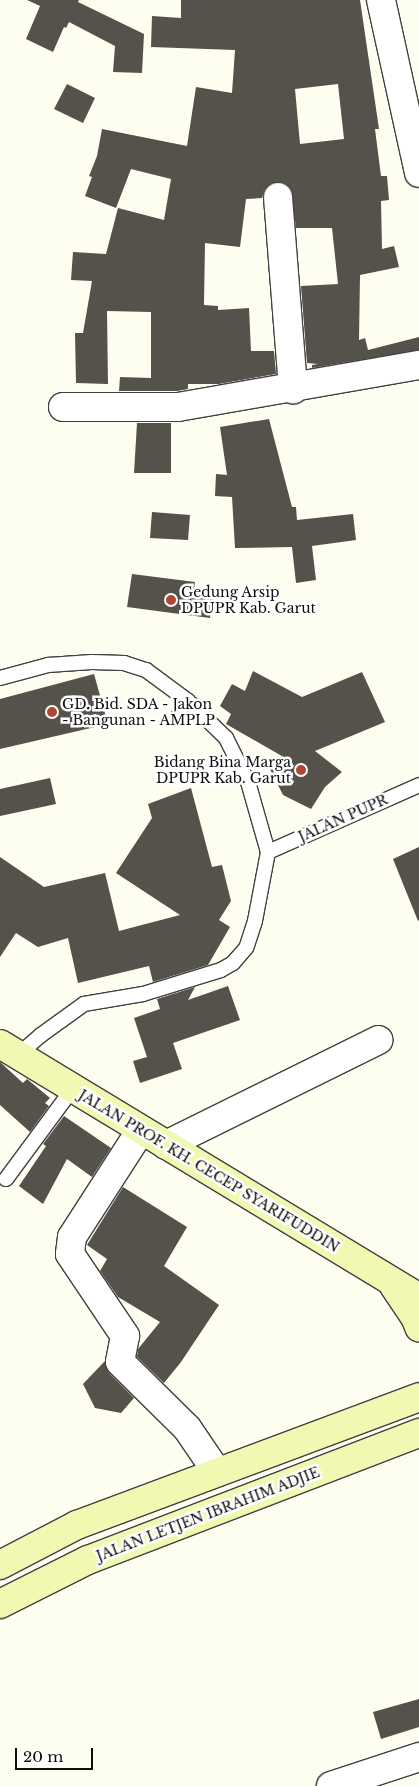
<!DOCTYPE html>
<html>
<head>
<meta charset="utf-8">
<style>
	body { margin:0 }
	#map { position:relative; width:419px; height:1786px; overflow:hidden; background:#fdfef0; font-family:"Libre Baskerville",serif }
	div>[style] { position:absolute }
	[style*='--x'] { left:calc(var(--x)*1px); top:calc(var(--y)*1px); width:calc(var(--w)*1px); rotate:calc(var(--a)*1deg) }
	.building>* { inset:0; background:#55514b }
	.roads { filter:drop-shadow(1px 0 #414141) drop-shadow(-1px 0 #414141) drop-shadow(0 1px #414141) drop-shadow(0 -1px #414141) }
	.lane>* { height:14px; margin:-7px; padding:0 7px; transform-origin:7px; border-radius:7px; background:#fff }
	.street>* { height:28px; margin:-14px; padding:0 14px; transform-origin:14px; border-radius:14px; background:#fff }
	.secondary>* { height:28px; margin:-14px; padding:0 14px; transform-origin:14px; border-radius:14px; background:#f1f8b1 }
	.dots>* { width:14px; height:14px; translate:-50% -50%; box-sizing:border-box; border:2px solid #fff; border-radius:50% }
	span { translate:-50% -50%; white-space:nowrap; text-align:center; line-height:1.15; -webkit-text-stroke:5px #fff; paint-order:stroke }
	.poi-label { font-size:14px; color:#0e0e0e }
	.left { translate:0 -50%; text-align:left }
	.right { translate:-100% -50%; text-align:right }
	.street-label { font-size:14px; color:#0e0e0e }
	.scale { position:absolute; left:15px; top:1748px; width:78px; height:22px; box-sizing:border-box; border:2px solid #0e0e0e; border-top:0; padding-left:6px; font-size:15px; line-height:18px; white-space:nowrap; color:#0e0e0e; -webkit-text-stroke:4px #fff; paint-order:stroke }
</style>
</head>
<body>
<div id="map">
	<div class="building">
		<i style="clip-path:polygon(27px 0,79px 0,78px 2px,144px 34px,142px 73px,113px 72px,115px 46px,69px 22px,66px 28px,64px 27px,53px 52px,26px 39px,40px 6px)"></i>
		<i style="clip-path:polygon(evenodd,181px 0,360px 0,379px 129px,375px 129px,381px 176px,387px 176px,389px 200px,381px 201px,382px 249px,394px 246px,399px 267px,360px 275px,359px 340px,365px 338px,368px 350px,419px 337px,419px 350px,312px 368px,312px 365px,318px 364px,307px 363px,301px 286px,338px 284px,332px 228px,296px 228px,291px 189px,285px 183px,276px 182px,270px 184px,264px 190px,262px 198px,246px 199px,240px 247px,205px 243px,204px 305px,218px 306px,218px 310px,249px 308px,251px 351px,274px 351px,276px 374px,219px 384px,188px 384px,188px 389px,177px 391px,119px 391px,120px 377px,151px 378px,151px 312px,107px 311px,108px 384px,76px 383px,75px 333px,83px 333px,92px 281px,71px 280px,73px 252px,106px 254px,118px 208px,164px 220px,171px 179px,131px 169px,116px 208px,85px 196px,92px 177px,89px 176px,97px 156px,102px 129px,187px 146px,196px 87px,232px 93px,235px 50px,151px 47px,152px 16px,181px 18px,181px 0,338px 84px,344px 139px,300px 144px,295px 89px,338px 84px)"></i>
		<i style="clip-path:polygon(67px 84px,95px 98px,83px 123px,54px 109px)"></i>
		<i style="clip-path:polygon(269px 419px,292px 507px,296px 507px,297px 520px,353px 514px,356px 540px,312px 546px,316px 580px,296px 583px,292px 547px,235px 548px,232px 497px,215px 496px,216px 474px,227px 475px,220px 427px)"></i>
		<i style="clip-path:polygon(137px 423px,171px 423px,171px 473px,134px 473px)"></i>
		<i style="clip-path:polygon(152px 512px,190px 515px,188px 540px,150px 538px)"></i>
		<i style="clip-path:polygon(132px 574px,195px 582px,194px 589px,214px 592px,210px 618px,127px 607px)"></i>
		<i style="clip-path:polygon(253px 671px,302px 697px,362px 672px,385px 722px,315px 751px,342px 772px,325px 787px,311px 809px,283px 795px,268px 765px,287px 759px,226px 724px,231px 714px,220px 706px,232px 684px,245px 691px)"></i>
		<i style="clip-path:polygon(94px 674px,108px 724px,0 749px,0 699px)"></i>
		<i style="clip-path:polygon(50px 778px,56px 804px,0 816px,0 789px)"></i>
		<i style="clip-path:polygon(191px 788px,212px 867px,222px 865px,231px 901px,219px 920px,230px 927px,208px 965px,153px 982px,149px 966px,78px 983px,68px 938px,38px 947px,16px 933px,0 957px,0 857px,44px 887px,105px 873px,119px 931px,180px 915px,116px 873px,152px 818px,148px 804px)"></i>
		<i style="clip-path:polygon(419px 847px,419px 920px,418px 921px,393px 859px)"></i>
		<i style="clip-path:polygon(228px 986px,240px 1020px,173px 1043px,182px 1069px,140px 1083px,133px 1061px,147px 1057px,134px 1018px,160px 1009px,157px 999px,195px 987px,188px 1000px)"></i>
		<i style="clip-path:polygon(0 1062px,23px 1083px,27px 1079px,50px 1098px,45px 1103px,49px 1106px,30px 1132px,0 1105px)"></i>
		<i style="clip-path:polygon(64px 1116px,111px 1148px,92px 1177px,67px 1159px,43px 1204px,19px 1186px,46px 1146px,43px 1144px)"></i>
		<i style="clip-path:polygon(123px 1187px,187px 1227px,164px 1266px,219px 1305px,181px 1362px,164px 1383px,137px 1357px,138px 1349px,160px 1322px,118px 1297px,100px 1271px,107px 1259px,87px 1245px)"></i>
		<i style="clip-path:polygon(105px 1361px,109px 1373px,134px 1398px,121px 1413px,95px 1408px,83px 1384px)"></i>
		<i style="clip-path:polygon(419px 1699px,419px 1727px,381px 1739px,373px 1712px)"></i>
	</div>
	<div class="roads">
		<div class="lane">
			<i style="--x:0;--y:678;--w:50;--a:-15.2"></i>
			<i style="--x:48;--y:665;--w:44;--a:-3.9"></i>
			<i style="--x:92;--y:662;--w:32;--a:2"></i>
			<i style="--x:124;--y:663;--w:23;--a:18"></i>
			<i style="--x:146;--y:670;--w:52;--a:36.4"></i>
			<i style="--x:188;--y:701;--w:53;--a:44.2"></i>
			<i style="--x:226;--y:738;--w:49;--a:63.4"></i>
			<i style="--x:248;--y:782;--w:73;--a:74.1"></i>
			<i style="--x:268;--y:852;--w:70;--a:100.7"></i>
			<i style="--x:255;--y:921;--w:28;--a:108"></i>
			<i style="--x:246;--y:948;--w:20;--a:131"></i>
			<i style="--x:233;--y:963;--w:14;--a:150"></i>
			<i style="--x:221;--y:970;--w:82;--a:162.9"></i>
			<i style="--x:143;--y:994;--w:60;--a:170.4"></i>
			<i style="--x:84;--y:1004;--w:53;--a:144.2"></i>
			<i style="--x:41;--y:1035;--w:29;--a:139"></i>
			<i style="--x:268;--y:852;--w:165;--a:-23.9"></i>
			<i style="--x:6;--y:1179;--w:113;--a:-53.6"></i>
		</div>
		<div class="street">
			<i style="--x:381;--y:0;--w:177;--a:77.6"></i>
			<i style="--x:278;--y:197;--w:193;--a:85.5"></i>
			<i style="--x:63;--y:407;--w:115;--a:0"></i>
			<i style="--x:178;--y:407;--w:245;--a:-9.9"></i>
			<i style="--x:141;--y:1130;--w:127;--a:122.8"></i>
			<i style="--x:72;--y:1237;--w:17;--a:97"></i>
			<i style="--x:70;--y:1254;--w:99;--a:56.1"></i>
			<i style="--x:125;--y:1336;--w:26;--a:101"></i>
			<i style="--x:120;--y:1362;--w:94;--a:44.6"></i>
			<i style="--x:187;--y:1428;--w:53;--a:55.7"></i>
			<i style="--x:166;--y:1145;--w:237;--a:-26.3"></i>
			<i style="--x:331;--y:1786;--w:93;--a:-18.2"></i>
		</div>
		<div class="secondary">
			<i style="--x:0;--y:1044;--w:490;--a:31.2"></i>
			<i style="--x:394;--y:1286;--w:40;--a:56"></i>
			<i style="--x:416;--y:1319;--w:9;--a:69"></i>
			<i style="--x:0;--y:1565;--w:87;--a:-27.5"></i>
			<i style="--x:77;--y:1525;--w:365;--a:-20.5"></i>
			<i style="--x:0;--y:1604;--w:98;--a:-26.6"></i>
			<i style="--x:88;--y:1560;--w:355;--a:-21"></i>
		</div>
	</div>
	<div class="dots">
		<i style="left:171px;top:600px;background:#b14632"></i>
		<i style="left:52px;top:712px;background:#b14632"></i>
		<i style="left:301px;top:770px;background:#b14632"></i>
	</div>
	<div class="poi-label">
		<span class="left" style="left:181px;top:600px">Gedung Arsip<br>DPUPR Kab. Garut</span>
		<span class="left" style="left:62px;top:712px">GD. Bid. SDA - Jakon<br>- Bangunan - AMPLP</span>
		<span class="right" style="left:291px;top:770px">Bidang Bina Marga<br>DPUPR Kab. Garut</span>
	</div>
	<div class="street-label">
		<span style="left:343px;top:818px;rotate:-24deg">JALAN PUPR</span>
		<span style="left:209px;top:1171px;rotate:31deg">JALAN PROF. KH. CECEP SYARIFUDDIN</span>
		<span style="left:208px;top:1514px;rotate:-21deg">JALAN LETJEN IBRAHIM ADJIE</span>
	</div>
	<div class="scale">20 m</div>
</div>
</body>
</html>
